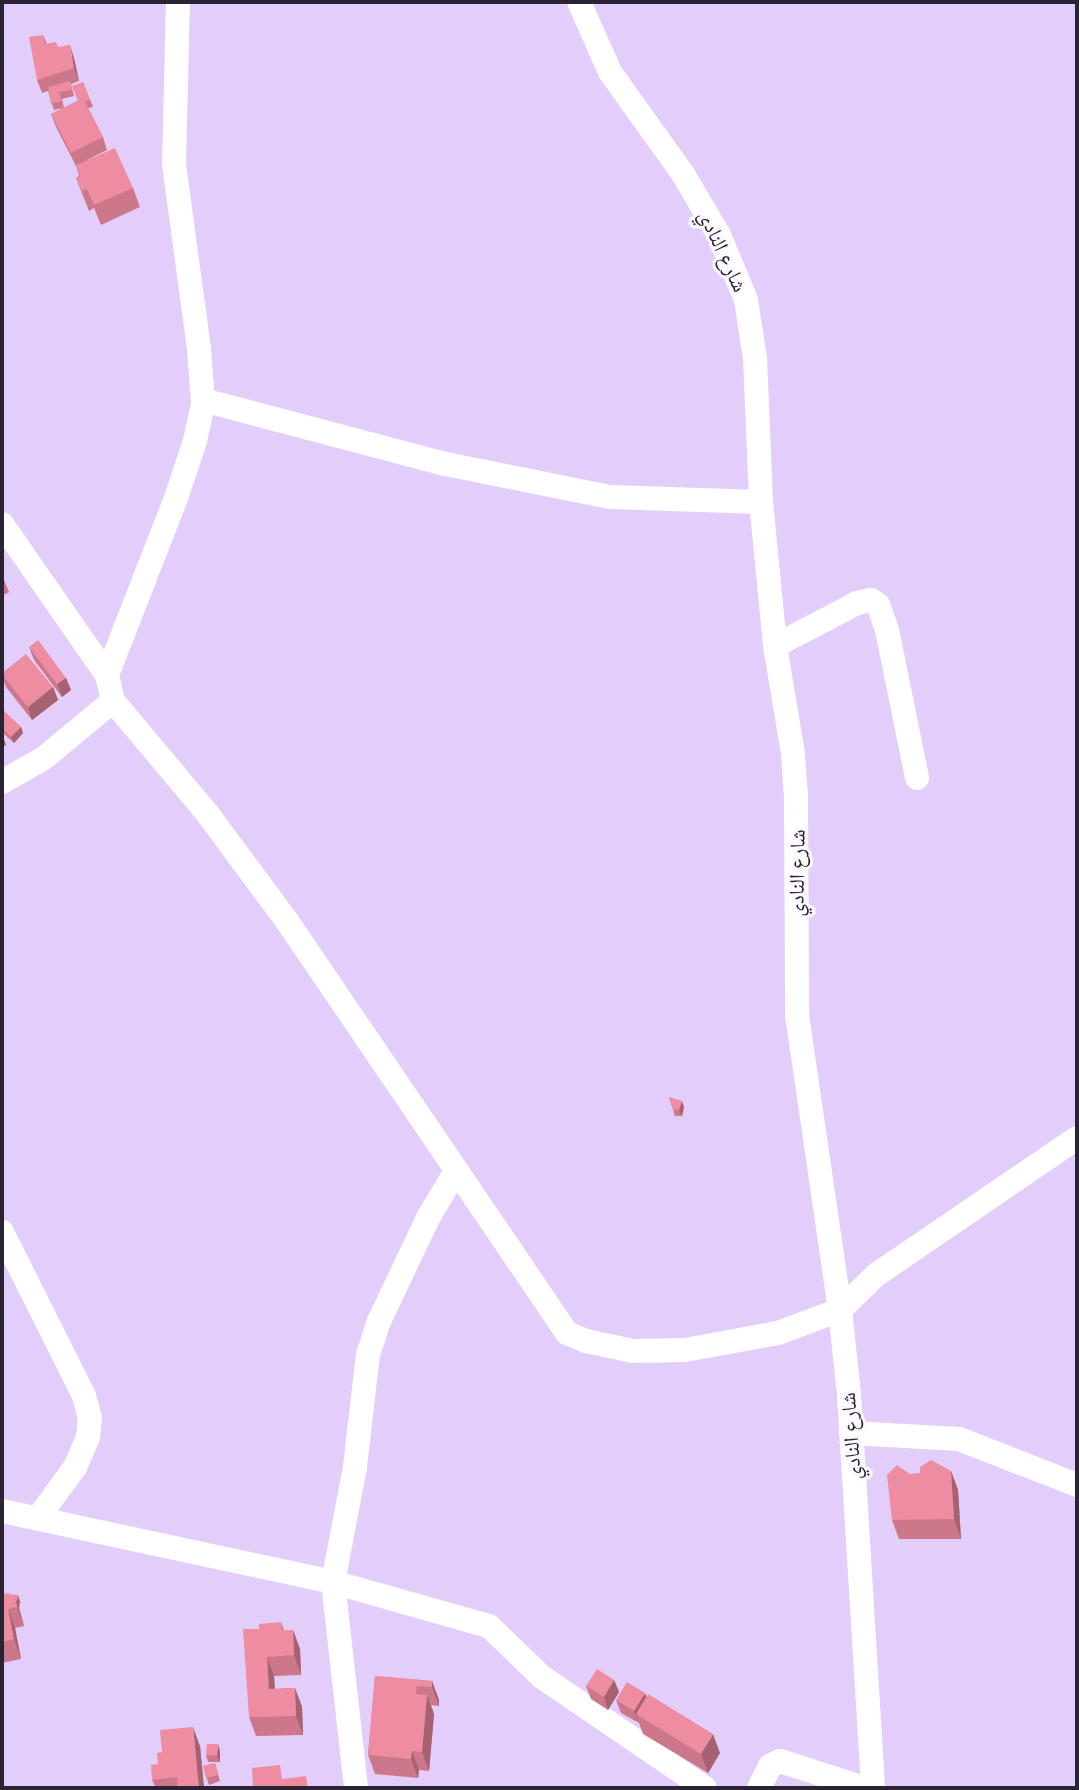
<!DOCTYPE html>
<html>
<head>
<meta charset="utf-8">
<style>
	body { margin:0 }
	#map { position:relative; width:1079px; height:1790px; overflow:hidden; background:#e3cefb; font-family:Karla,"Noto Naskh Arabic",sans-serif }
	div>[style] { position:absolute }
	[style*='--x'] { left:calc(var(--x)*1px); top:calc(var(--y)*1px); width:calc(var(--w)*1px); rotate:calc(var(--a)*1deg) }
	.minor>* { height:24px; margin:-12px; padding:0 12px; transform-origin:12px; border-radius:12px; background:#fff }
	.wall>* { inset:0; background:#cd788a }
	.shaded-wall>* { inset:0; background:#a76271 }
	.building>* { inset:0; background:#ee8ca1 }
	span { translate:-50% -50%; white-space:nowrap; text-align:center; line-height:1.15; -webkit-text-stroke:6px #fbf9fd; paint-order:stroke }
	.street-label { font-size:21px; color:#2b2334 }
	.frame { position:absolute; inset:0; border:4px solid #2b2334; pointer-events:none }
</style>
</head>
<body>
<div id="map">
	<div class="minor">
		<i style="--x:579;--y:2;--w:77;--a:66.1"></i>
		<i style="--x:610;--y:72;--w:125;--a:54.4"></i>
		<i style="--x:683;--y:174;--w:71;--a:59.5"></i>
		<i style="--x:719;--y:235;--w:70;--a:67.4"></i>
		<i style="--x:746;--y:300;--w:59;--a:81.2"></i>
		<i style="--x:755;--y:358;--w:144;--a:87.6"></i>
		<i style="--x:761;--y:502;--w:145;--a:84.4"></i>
		<i style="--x:775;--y:646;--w:109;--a:80.5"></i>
		<i style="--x:793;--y:754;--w:39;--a:86"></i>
		<i style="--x:796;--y:793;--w:222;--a:89.7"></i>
		<i style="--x:797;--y:1015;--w:298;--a:81.7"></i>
		<i style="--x:840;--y:1310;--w:84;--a:83.9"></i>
		<i style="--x:849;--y:1394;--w:395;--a:86.5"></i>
		<i style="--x:203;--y:400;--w:251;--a:14.8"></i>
		<i style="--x:446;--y:464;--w:167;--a:11.4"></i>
		<i style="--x:610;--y:497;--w:151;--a:1.9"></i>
		<i style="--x:2;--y:524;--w:184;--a:55.2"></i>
		<i style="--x:107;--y:675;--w:27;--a:77"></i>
		<i style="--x:113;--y:701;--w:146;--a:50"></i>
		<i style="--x:207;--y:813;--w:134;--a:53.5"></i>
		<i style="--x:287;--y:921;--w:498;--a:55.8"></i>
		<i style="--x:567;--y:1333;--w:21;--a:23"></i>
		<i style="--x:586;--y:1341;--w:48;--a:12"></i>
		<i style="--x:633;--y:1351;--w:52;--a:-1.1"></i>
		<i style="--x:685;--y:1350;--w:95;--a:-10.4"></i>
		<i style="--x:778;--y:1333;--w:66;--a:-20.4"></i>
		<i style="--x:840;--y:1310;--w:50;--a:-44.2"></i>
		<i style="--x:876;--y:1275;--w:243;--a:-34.3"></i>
		<i style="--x:775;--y:646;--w:93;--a:-27.7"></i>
		<i style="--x:857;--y:603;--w:14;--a:-12"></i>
		<i style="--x:871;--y:600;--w:9;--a:36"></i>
		<i style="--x:878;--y:605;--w:27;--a:70"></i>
		<i style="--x:887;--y:630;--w:151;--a:78.5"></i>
		<i style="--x:107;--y:675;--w:193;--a:-68.7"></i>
		<i style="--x:177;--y:495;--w:57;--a:-71.6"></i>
		<i style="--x:195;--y:441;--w:40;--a:-78"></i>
		<i style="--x:203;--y:402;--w:53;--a:-94.3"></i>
		<i style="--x:199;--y:349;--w:186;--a:-97.7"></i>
		<i style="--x:174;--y:165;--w:163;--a:-88.6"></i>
		<i style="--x:2;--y:782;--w:48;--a:-29.7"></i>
		<i style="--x:44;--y:758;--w:89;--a:-39.6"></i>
		<i style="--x:456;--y:1171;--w:55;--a:120.8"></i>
		<i style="--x:428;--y:1218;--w:114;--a:115.4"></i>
		<i style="--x:379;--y:1321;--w:35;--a:108"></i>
		<i style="--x:368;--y:1354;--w:114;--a:96.6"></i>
		<i style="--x:355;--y:1467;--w:117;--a:100.8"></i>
		<i style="--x:333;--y:1582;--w:162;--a:15.8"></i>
		<i style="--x:489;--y:1626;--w:74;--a:43.9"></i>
		<i style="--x:542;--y:1677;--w:197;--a:34.3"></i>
		<i style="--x:2;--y:1232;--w:183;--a:63.4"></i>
		<i style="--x:84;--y:1396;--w:23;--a:75"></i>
		<i style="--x:90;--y:1418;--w:19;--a:96"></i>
		<i style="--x:88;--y:1437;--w:33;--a:113"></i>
		<i style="--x:75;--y:1467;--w:63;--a:126"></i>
		<i style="--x:851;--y:1433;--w:108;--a:3.2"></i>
		<i style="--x:959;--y:1439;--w:127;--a:21.3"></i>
		<i style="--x:2;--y:1511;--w:339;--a:12.1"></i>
		<i style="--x:333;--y:1582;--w:207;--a:83.6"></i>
		<i style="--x:759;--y:1788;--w:25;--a:-63"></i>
		<i style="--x:770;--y:1766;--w:11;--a:-27"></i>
		<i style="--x:780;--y:1761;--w:88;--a:17.8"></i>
	</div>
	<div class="wall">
		<i style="clip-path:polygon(43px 35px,47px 44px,58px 47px,74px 58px,79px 81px,71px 84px,74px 96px,62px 99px,64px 108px,78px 101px,83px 82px,93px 107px,88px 108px,103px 137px,107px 150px,87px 160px,133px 188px,140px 207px,101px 225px,94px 208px,89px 211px,76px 178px,79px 176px,76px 166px,56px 127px,51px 114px,64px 108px,54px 110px,48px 91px,42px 93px,37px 80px)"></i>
		<i style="clip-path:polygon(2px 575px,9px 592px,2px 596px)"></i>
		<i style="clip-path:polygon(29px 647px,66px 678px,71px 690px,62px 697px,34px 660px)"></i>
		<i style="clip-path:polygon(2px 673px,53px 687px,58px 700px,32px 720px,6px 687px,2px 676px)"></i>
		<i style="clip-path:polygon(2px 710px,21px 727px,23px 733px,14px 743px,2px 732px)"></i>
		<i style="clip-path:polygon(669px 1097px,684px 1107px,682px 1116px,675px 1116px)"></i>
		<i style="clip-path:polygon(951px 1471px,958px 1490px,961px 1539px,899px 1539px,892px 1520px,910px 1474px)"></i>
		<i style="clip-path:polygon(2px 1593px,20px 1601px,19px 1608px,24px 1626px,15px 1628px,21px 1659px,2px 1663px)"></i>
		<i style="clip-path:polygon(281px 1622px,284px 1630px,293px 1630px,300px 1649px,301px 1675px,274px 1676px,275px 1689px,295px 1688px,302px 1707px,303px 1735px,256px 1736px,249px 1717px,259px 1629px)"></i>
		<i style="clip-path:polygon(375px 1676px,432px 1681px,439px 1700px,439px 1706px,431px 1705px,434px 1714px,429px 1771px,419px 1770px,418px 1778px,375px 1774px,368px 1755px)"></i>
		<i style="clip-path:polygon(614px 1680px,619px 1692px,608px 1710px,591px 1699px,586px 1686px)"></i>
		<i style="clip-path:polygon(646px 1697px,720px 1753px,708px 1773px,643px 1734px,639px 1723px,621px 1713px,616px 1700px)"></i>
		<i style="clip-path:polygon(200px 1746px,204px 1788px,156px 1788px,152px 1780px)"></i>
		<i style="clip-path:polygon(220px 1751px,220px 1762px,208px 1762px,206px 1755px)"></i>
		<i style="clip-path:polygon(215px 1763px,220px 1781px,209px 1785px,203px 1766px)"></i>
	</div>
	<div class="shaded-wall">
		<i style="clip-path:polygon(70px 45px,74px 58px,79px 81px,74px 68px)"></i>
		<i style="clip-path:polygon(66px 678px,71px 690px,62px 697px,57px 684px)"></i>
		<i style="clip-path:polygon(53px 687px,58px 700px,32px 720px,28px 707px)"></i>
		<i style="clip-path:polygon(21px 727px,23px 733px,14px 743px,11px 737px)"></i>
		<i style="clip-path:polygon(2px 733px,6px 745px,2px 747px)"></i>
		<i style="clip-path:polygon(682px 1101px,684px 1107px,682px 1116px,679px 1110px)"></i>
		<i style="clip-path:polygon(951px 1471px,958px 1490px,961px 1539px,954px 1519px)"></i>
		<i style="clip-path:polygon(18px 1595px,20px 1601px,19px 1608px,24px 1626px,17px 1607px,15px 1596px)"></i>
		<i style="clip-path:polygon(8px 1609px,15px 1628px,21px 1659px,14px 1639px)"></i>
		<i style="clip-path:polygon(293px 1630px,300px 1649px,301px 1675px,294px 1655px)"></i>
		<i style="clip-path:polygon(267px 1657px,274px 1676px,276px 1708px,269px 1689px)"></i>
		<i style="clip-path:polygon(614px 1680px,619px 1692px,608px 1710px,604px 1697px)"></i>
		<i style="clip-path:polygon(432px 1681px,439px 1700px,439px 1706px,432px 1687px)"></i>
		<i style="clip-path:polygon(295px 1688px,302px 1707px,303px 1735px,296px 1716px)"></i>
		<i style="clip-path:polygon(645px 1693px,650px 1706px,636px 1714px,639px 1724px,634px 1711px)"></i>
		<i style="clip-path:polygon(427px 1695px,434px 1714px,429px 1771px,422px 1752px)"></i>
		<i style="clip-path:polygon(193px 1727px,200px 1746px,204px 1788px,199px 1788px)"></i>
		<i style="clip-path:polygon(713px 1734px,720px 1753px,708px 1773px,701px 1754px)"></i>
		<i style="clip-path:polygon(218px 1744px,220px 1751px,220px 1762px,217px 1756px)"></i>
		<i style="clip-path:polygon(412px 1751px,419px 1770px,418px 1778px,411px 1759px)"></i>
	</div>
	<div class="building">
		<i style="clip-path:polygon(43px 35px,45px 44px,56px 42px,58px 47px,70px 45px,74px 68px,37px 80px,29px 37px)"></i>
		<i style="clip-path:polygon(70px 81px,72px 90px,59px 92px,62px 101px,51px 104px,48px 87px)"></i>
		<i style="clip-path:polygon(83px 82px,90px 100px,85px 102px,83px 98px,78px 101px,72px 86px)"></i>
		<i style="clip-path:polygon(83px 98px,103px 137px,71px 153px,51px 114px)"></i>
		<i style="clip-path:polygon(115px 148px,133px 188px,94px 205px,87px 189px,82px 191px,76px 178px,80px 176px,76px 165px)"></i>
		<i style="clip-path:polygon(38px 640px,66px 678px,57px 684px,29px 647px)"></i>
		<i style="clip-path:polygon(26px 654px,53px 687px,28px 707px,2px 675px,2px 673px)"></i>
		<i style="clip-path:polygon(2px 710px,3px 710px,21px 727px,11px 737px,2px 728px)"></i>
		<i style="clip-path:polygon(669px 1097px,682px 1101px,679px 1110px,673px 1110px)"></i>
		<i style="clip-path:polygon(931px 1460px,951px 1471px,954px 1519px,892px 1520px,887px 1475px,897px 1465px,910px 1474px,920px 1474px,920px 1467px)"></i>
		<i style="clip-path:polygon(9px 1593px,9px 1597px,15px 1596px,17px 1607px,8px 1609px,14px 1639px,2px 1642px,2px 1594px)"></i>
		<i style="clip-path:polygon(9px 1594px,18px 1595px,17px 1602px,15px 1596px,10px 1597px)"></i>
		<i style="clip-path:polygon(281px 1622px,282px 1630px,293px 1630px,294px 1655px,267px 1657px,269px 1689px,295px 1688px,296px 1716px,249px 1717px,243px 1629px,259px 1629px,259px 1624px)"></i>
		<i style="clip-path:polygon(597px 1669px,614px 1680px,604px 1697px,586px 1686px)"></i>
		<i style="clip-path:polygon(375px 1676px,432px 1681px,432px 1687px,417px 1686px,416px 1694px,427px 1695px,422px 1752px,412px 1751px,411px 1759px,368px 1755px)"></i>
		<i style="clip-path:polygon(627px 1682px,645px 1693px,634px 1711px,616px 1700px)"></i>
		<i style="clip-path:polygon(648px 1694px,713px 1734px,701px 1754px,636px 1714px)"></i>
		<i style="clip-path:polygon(193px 1727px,199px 1788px,178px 1788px,177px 1777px,152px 1780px,151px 1765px,158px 1764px,157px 1753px,162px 1752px,160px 1730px)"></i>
		<i style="clip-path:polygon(207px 1744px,218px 1744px,217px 1756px,206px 1755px)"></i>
		<i style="clip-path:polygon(215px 1763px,218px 1775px,206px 1778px,203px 1766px)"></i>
		<i style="clip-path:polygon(280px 1765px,282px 1779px,306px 1776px,308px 1788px,253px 1788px,252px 1768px)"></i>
	</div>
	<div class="street-label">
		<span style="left:723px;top:251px;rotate:65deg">شارع النادي</span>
		<span style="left:797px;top:873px;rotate:-89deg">شارع النادي</span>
		<span style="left:851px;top:1436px;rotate:-94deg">شارع النادي</span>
	</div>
	<div class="frame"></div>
</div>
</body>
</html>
